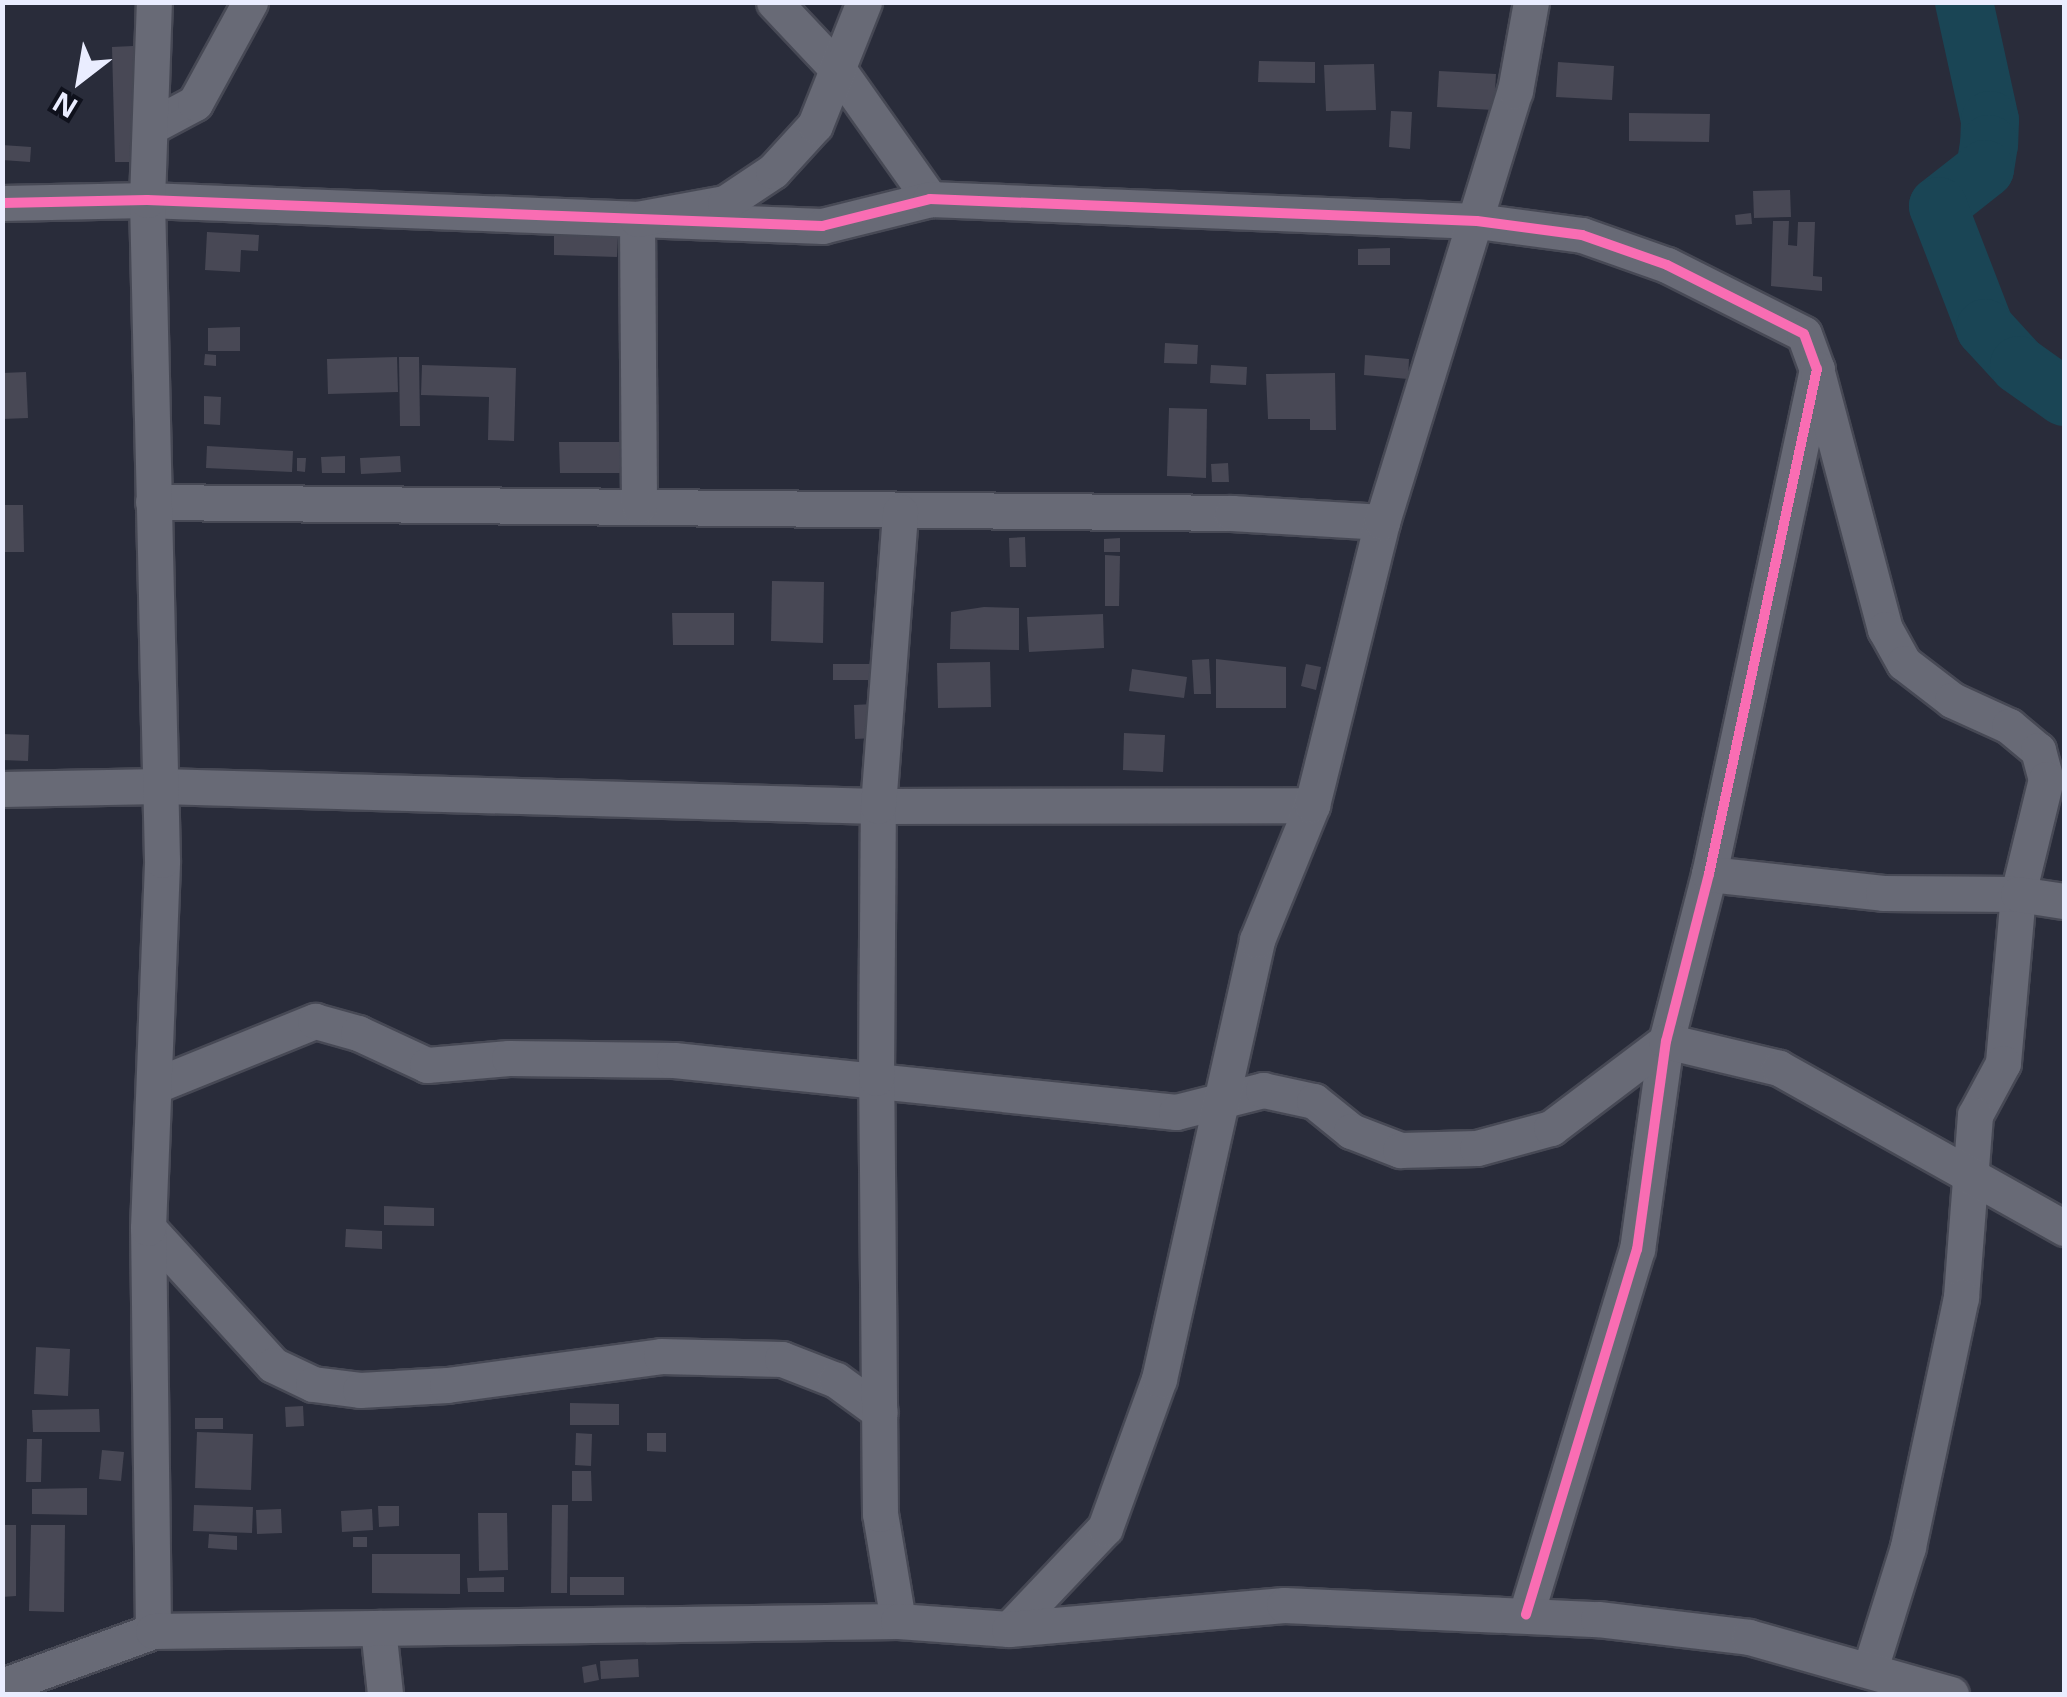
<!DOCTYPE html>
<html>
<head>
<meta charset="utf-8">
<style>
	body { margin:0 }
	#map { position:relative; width:2067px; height:1697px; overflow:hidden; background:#292c3a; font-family:"Open Sans",sans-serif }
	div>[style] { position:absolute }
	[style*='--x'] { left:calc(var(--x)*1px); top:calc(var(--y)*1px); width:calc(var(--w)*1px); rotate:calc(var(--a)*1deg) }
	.river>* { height:58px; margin:-29px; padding:0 29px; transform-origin:29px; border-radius:29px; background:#1a4555 }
	.building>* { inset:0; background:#484855 }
	.roads { filter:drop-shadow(2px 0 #474955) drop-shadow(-2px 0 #474955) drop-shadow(0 2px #474955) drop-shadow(0 -2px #474955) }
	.street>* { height:35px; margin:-17.5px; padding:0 17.5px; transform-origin:17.5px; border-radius:17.5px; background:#686a76 }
	.cycleway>* { height:10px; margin:-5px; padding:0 5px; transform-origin:5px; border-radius:5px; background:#f96db3 }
	span { translate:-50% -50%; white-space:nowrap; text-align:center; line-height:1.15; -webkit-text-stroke:10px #0f111c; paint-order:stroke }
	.frame { position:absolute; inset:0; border:5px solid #eaedff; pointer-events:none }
	.north { position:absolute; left:30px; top:30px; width:100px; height:100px; -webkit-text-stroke:8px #0f111c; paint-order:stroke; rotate:211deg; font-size:28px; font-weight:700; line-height:40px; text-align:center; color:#eaedff }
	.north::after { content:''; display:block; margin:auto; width:35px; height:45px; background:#eaedff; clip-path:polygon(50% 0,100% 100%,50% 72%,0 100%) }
</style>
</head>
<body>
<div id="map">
	<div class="river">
		<i style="--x:1964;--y:2;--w:121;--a:77.6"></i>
		<i style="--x:1990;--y:120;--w:24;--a:92"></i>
		<i style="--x:1989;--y:144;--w:25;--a:99"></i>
		<i style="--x:1985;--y:169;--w:60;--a:141.8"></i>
		<i style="--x:1938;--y:206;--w:131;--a:68.9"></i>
		<i style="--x:1985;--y:328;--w:50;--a:47.4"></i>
		<i style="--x:2019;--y:365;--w:55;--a:35.4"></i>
	</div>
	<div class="building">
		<i style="clip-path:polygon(133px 46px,136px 162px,115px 162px,112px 47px)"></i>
		<i style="clip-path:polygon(1259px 61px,1315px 62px,1315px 83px,1258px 82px)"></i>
		<i style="clip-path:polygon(1558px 62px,1614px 66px,1612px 100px,1556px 97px)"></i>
		<i style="clip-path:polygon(1374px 64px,1376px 110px,1326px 111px,1324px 65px)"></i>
		<i style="clip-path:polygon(1439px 71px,1496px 74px,1494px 110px,1437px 107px)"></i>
		<i style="clip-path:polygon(1391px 111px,1412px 112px,1410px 149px,1389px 147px)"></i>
		<i style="clip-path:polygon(1629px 113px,1710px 114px,1709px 142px,1629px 141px)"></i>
		<i style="clip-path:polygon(2px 145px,31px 147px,30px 162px,2px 160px)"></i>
		<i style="clip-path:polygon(1790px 190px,1791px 217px,1754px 218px,1753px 191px)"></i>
		<i style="clip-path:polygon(1751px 213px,1752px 224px,1736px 225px,1735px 215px)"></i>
		<i style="clip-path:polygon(1773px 221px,1789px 221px,1788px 245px,1797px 246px,1798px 222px,1815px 222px,1813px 276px,1822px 277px,1822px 291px,1771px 286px)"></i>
		<i style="clip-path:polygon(207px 232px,259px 235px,258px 251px,241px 250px,240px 272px,205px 270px)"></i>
		<i style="clip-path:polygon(554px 234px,618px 236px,617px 257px,554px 255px)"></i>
		<i style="clip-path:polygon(1390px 248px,1390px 265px,1358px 265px,1358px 249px)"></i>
		<i style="clip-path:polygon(240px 327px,240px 351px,208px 351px,208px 328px)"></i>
		<i style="clip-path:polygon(1165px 343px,1198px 345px,1197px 364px,1164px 363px)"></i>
		<i style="clip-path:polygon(205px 354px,216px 355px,216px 366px,204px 365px)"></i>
		<i style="clip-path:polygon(1365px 355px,1409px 359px,1408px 379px,1364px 375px)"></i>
		<i style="clip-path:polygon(397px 357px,398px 392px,328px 394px,327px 359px)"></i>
		<i style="clip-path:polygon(399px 357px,419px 357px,420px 426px,400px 426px)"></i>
		<i style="clip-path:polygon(422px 365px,516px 368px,514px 441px,488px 440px,489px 397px,421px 395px)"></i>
		<i style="clip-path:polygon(1211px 365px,1247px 367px,1246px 385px,1210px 383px)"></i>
		<i style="clip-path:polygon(26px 372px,28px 418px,2px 419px,2px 373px)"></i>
		<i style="clip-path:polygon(1335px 373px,1336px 430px,1310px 430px,1310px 419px,1268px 419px,1266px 374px)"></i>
		<i style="clip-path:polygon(204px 396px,221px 397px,220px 425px,204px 424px)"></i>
		<i style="clip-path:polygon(1169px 408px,1207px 409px,1206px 478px,1167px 476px)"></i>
		<i style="clip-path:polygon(559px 442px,631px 442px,631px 473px,560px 473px)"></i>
		<i style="clip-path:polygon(207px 446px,293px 451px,292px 472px,206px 468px)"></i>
		<i style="clip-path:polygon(345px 456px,345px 473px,322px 473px,321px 457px)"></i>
		<i style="clip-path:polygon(400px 456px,401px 472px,361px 474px,360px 458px)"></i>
		<i style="clip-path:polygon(297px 458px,306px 458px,305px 472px,297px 471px)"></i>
		<i style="clip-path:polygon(1228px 463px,1229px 482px,1212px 482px,1211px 464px)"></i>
		<i style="clip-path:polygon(2px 505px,23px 505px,24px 552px,2px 552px)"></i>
		<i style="clip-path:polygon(1025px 537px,1026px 567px,1010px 567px,1009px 538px)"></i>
		<i style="clip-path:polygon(1120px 538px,1120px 552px,1104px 552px,1104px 539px)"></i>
		<i style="clip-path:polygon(1105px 555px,1120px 556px,1119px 606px,1105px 606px)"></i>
		<i style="clip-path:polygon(772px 581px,824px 582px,823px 643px,771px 641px)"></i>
		<i style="clip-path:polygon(984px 607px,1019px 608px,1019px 650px,950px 649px,951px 612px)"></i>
		<i style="clip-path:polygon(672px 613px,734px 613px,734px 645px,673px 645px)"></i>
		<i style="clip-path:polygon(1103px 614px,1104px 648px,1029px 652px,1027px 617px)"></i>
		<i style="clip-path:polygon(1209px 659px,1211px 694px,1194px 694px,1192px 660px)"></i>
		<i style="clip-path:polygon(1216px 659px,1286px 667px,1286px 708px,1216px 708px)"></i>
		<i style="clip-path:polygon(990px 662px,991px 707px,938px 708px,937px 663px)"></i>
		<i style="clip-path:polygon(833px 664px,871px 664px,871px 680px,833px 680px)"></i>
		<i style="clip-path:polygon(1306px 664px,1321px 667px,1316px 690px,1301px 686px)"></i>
		<i style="clip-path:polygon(1132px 669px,1187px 677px,1184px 698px,1129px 691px)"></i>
		<i style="clip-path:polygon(873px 704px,874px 738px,855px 739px,854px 705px)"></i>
		<i style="clip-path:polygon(1124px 733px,1165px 735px,1163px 772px,1123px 770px)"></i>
		<i style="clip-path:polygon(2px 734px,29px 735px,28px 761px,2px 760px)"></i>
		<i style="clip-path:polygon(384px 1206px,434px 1208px,434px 1226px,384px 1225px)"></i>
		<i style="clip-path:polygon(346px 1229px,382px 1231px,382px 1249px,345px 1247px)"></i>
		<i style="clip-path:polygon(36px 1347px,70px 1349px,68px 1396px,34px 1394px)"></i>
		<i style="clip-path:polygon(570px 1403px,619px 1404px,619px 1425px,570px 1425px)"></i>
		<i style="clip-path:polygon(303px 1406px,304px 1426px,286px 1427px,285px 1407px)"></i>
		<i style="clip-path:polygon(99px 1409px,100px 1432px,33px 1432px,32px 1410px)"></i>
		<i style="clip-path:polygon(195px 1418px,223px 1418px,223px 1429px,195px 1429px)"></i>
		<i style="clip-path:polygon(197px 1432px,253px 1434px,251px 1490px,195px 1488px)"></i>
		<i style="clip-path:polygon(576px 1433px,592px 1434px,591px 1466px,575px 1465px)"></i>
		<i style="clip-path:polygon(647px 1433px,666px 1433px,666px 1452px,647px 1451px)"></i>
		<i style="clip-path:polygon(27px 1439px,42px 1439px,41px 1482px,26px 1482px)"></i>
		<i style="clip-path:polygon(102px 1450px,124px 1452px,121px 1481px,99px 1479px)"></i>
		<i style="clip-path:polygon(572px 1471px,591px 1471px,592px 1501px,572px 1501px)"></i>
		<i style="clip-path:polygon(87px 1488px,87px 1515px,32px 1514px,32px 1489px)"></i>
		<i style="clip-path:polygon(194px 1505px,253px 1507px,252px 1533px,193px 1531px)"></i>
		<i style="clip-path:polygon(552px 1505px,568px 1505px,567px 1593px,551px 1593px)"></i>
		<i style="clip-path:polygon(378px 1506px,399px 1506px,399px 1526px,379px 1527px)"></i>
		<i style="clip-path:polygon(281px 1509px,282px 1533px,257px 1534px,256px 1510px)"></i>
		<i style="clip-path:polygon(372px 1509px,373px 1530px,342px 1532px,341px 1511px)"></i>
		<i style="clip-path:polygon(478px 1513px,507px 1513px,508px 1570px,479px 1571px)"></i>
		<i style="clip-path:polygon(2px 1525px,16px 1525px,16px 1596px,2px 1597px)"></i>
		<i style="clip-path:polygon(31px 1525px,65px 1525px,64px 1612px,29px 1611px)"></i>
		<i style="clip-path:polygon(209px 1534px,237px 1536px,237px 1550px,208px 1548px)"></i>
		<i style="clip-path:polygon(353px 1537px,367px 1537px,367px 1547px,353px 1547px)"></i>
		<i style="clip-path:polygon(372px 1554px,460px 1554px,460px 1594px,372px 1593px)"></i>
		<i style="clip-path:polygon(504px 1577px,504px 1592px,468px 1592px,467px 1578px)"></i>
		<i style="clip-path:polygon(570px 1577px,624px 1577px,624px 1595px,570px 1595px)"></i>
		<i style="clip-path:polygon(638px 1659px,639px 1677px,601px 1679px,600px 1661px)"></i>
		<i style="clip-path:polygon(596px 1664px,599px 1680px,584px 1683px,582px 1667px)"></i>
	</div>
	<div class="roads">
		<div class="street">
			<i style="--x:774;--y:2;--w:96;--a:46.7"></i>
			<i style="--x:840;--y:72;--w:156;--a:54.7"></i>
			<i style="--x:150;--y:127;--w:51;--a:-28.1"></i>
			<i style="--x:195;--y:103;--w:115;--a:-61.4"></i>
			<i style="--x:2;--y:203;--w:145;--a:-1.2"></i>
			<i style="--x:147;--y:200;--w:676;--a:2.21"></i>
			<i style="--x:822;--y:226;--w:111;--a:-14"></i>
			<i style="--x:930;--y:199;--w:547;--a:2.3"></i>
			<i style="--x:1477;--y:221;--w:106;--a:7.6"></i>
			<i style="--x:1582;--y:235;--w:90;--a:19.4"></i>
			<i style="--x:1667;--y:265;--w:153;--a:26.7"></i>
			<i style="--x:1804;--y:334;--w:37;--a:70"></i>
			<i style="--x:1817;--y:369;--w:516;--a:102.07"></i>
			<i style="--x:1709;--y:874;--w:172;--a:104.4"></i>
			<i style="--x:1666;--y:1041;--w:210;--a:97.9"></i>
			<i style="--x:1637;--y:1249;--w:382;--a:106.9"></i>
			<i style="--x:1818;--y:376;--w:262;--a:75.2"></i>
			<i style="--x:1885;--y:629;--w:39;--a:61"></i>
			<i style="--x:1904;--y:663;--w:61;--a:37.6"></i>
			<i style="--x:1952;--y:700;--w:63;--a:24.5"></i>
			<i style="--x:2009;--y:726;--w:38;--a:40"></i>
			<i style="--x:2038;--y:750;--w:30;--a:75"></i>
			<i style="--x:2046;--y:779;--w:118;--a:103.7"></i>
			<i style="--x:2018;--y:894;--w:170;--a:95.1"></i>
			<i style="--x:2003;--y:1063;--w:59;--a:118.3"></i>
			<i style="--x:1975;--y:1115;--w:183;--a:94.4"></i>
			<i style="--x:1961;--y:1297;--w:256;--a:102"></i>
			<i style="--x:1908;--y:1547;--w:128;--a:107.3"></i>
			<i style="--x:153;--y:502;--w:1079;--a:0.58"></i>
			<i style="--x:1232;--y:513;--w:150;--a:3.4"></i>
			<i style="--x:639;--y:506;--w:287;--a:-90.4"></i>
			<i style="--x:637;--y:219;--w:89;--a:-10.3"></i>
			<i style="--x:725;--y:203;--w:58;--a:-33.7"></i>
			<i style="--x:773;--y:171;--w:62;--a:-47.6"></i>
			<i style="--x:815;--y:125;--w:132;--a:-68.3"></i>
			<i style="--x:2;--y:789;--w:158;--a:-1.1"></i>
			<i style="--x:160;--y:786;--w:718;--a:1.6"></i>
			<i style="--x:878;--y:806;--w:434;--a:-0.1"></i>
			<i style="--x:1709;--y:874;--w:175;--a:6.2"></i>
			<i style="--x:1883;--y:893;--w:135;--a:0.4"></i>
			<i style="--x:2018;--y:894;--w:47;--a:8.7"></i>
			<i style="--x:154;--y:1086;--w:174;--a:-22"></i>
			<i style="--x:315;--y:1021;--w:45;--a:15.6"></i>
			<i style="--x:358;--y:1033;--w:76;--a:24.9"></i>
			<i style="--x:427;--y:1065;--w:82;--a:-4.9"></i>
			<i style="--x:509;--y:1058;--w:165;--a:0.7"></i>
			<i style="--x:674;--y:1060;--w:505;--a:5.91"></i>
			<i style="--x:1176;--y:1112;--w:90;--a:-14.2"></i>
			<i style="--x:1263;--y:1090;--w:52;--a:12.2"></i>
			<i style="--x:1314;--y:1101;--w:48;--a:39"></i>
			<i style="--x:1351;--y:1131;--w:53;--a:21.2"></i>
			<i style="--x:1400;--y:1150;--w:77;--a:-1.5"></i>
			<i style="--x:1477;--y:1148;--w:77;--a:-15.1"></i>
			<i style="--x:1551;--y:1128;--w:144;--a:-37.1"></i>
			<i style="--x:1666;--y:1041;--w:116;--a:13.4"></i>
			<i style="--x:1779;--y:1068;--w:327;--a:29.3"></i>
			<i style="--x:148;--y:1228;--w:185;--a:47.6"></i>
			<i style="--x:273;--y:1365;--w:44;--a:25.4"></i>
			<i style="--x:313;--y:1384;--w:47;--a:7.3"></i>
			<i style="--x:360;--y:1390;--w:87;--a:-3.3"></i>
			<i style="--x:447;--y:1385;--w:216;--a:-7.7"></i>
			<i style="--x:661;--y:1356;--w:121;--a:1.4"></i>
			<i style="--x:782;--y:1359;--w:58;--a:21.3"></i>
			<i style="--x:836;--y:1380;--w:54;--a:36"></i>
			<i style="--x:898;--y:1621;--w:109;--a:-99.5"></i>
			<i style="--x:880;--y:1514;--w:436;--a:-90.5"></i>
			<i style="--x:876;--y:1078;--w:272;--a:-89.6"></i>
			<i style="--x:878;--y:806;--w:295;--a:-85.7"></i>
			<i style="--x:378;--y:1628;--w:66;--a:83.9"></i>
			<i style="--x:1009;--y:1629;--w:139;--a:-46.5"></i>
			<i style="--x:1105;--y:1528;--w:158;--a:-70.1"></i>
			<i style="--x:1159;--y:1379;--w:450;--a:-77.4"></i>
			<i style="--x:1257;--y:940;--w:146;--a:-67.8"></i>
			<i style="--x:1312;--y:805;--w:292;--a:-76.1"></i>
			<i style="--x:1382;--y:522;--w:451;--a:-72.9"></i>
			<i style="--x:1515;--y:91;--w:90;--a:-79.8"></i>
			<i style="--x:153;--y:1631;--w:403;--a:-90.7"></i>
			<i style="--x:148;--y:1228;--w:368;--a:-87.8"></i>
			<i style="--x:162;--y:860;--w:660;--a:-91.3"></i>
			<i style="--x:147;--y:200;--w:198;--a:-88"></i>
			<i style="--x:2;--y:1686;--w:161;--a:-20"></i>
			<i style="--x:153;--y:1631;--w:745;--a:-0.77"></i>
			<i style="--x:898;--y:1621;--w:111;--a:4.1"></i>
			<i style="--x:1009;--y:1629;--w:276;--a:-5"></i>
			<i style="--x:1284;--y:1605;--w:314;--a:2.6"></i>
			<i style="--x:1598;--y:1619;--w:152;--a:6.8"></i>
			<i style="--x:1749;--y:1637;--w:210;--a:15.8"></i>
		</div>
	</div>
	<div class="cycleway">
		<i style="--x:2;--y:203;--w:145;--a:-1.2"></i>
		<i style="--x:147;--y:200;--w:676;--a:2.21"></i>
		<i style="--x:822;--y:226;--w:111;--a:-14"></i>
		<i style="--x:930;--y:199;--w:547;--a:2.3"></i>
		<i style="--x:1477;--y:221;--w:106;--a:7.6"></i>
		<i style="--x:1582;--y:235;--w:90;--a:19.4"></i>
		<i style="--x:1667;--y:265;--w:153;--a:26.7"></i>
		<i style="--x:1804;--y:334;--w:37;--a:70"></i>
		<i style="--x:1817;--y:369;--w:516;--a:102.07"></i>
		<i style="--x:1709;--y:874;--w:172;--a:104.4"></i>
		<i style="--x:1666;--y:1041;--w:210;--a:97.9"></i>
		<i style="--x:1637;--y:1249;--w:382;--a:106.9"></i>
	</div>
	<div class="frame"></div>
	<div class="north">N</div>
</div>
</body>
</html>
